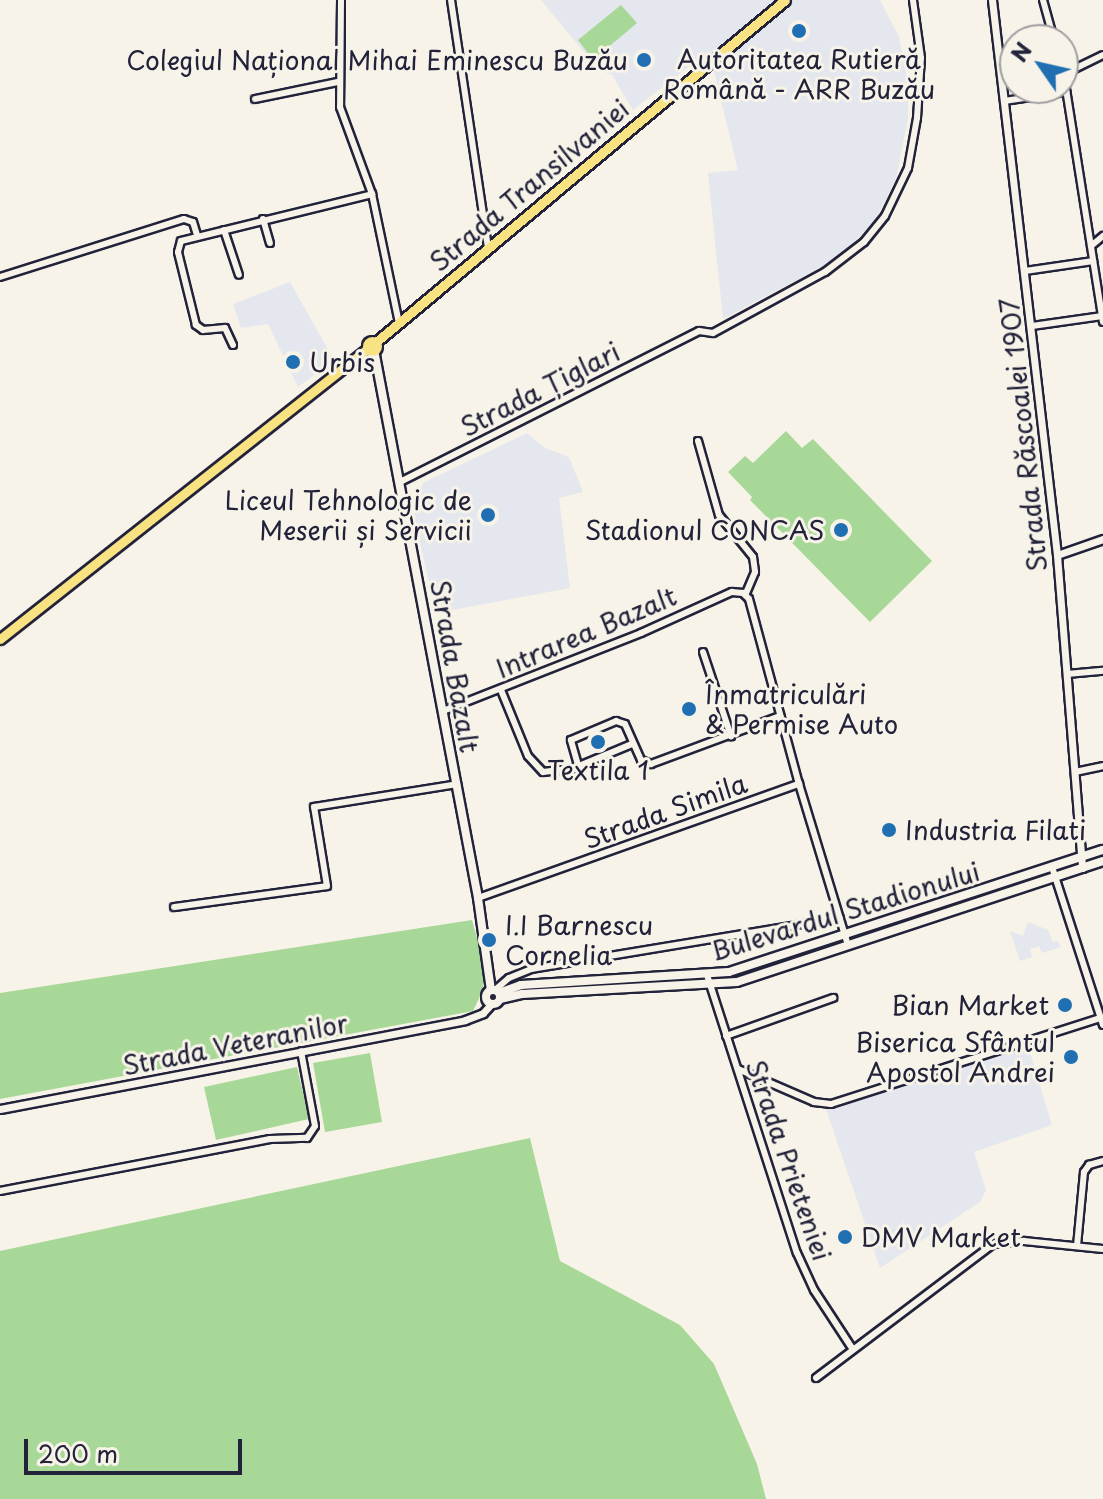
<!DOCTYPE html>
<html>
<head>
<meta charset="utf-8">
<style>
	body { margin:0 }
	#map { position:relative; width:1103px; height:1499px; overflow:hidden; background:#f7f3e8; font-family:"Playpen Sans",sans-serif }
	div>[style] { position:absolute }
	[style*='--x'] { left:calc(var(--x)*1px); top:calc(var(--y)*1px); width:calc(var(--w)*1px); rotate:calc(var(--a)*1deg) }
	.built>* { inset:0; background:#e4e7ed }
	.green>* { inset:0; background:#a8d897 }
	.roads { filter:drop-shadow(2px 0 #22223b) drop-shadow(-2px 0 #22223b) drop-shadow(0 2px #22223b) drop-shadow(0 -2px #22223b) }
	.minor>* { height:6px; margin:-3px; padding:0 3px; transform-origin:3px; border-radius:3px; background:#f7f3e8 }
	.tertiary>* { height:7px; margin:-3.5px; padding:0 3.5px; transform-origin:3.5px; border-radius:3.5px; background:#f7f3e8 }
	.secondary>* { height:8px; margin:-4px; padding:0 4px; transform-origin:4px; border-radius:4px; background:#f7f3e8 }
	.secondary>.ring { margin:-4px; padding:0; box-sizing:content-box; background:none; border:8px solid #f7f3e8; border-radius:50% }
	.primary>* { height:9px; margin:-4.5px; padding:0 4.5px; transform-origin:4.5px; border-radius:4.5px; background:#f8e281 }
	.primary>.ring { margin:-4.5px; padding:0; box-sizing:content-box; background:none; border:9px solid #f8e281; border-radius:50% }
	.dots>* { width:22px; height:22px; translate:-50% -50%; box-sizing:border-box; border:4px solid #f7f3e8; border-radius:50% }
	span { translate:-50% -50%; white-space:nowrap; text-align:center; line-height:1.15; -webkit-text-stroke:6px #f7f3e8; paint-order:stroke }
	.poi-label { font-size:26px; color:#22223b }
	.right { translate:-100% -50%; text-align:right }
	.left { translate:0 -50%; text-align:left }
	.street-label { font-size:26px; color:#22223b }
	.north { position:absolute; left:999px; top:24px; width:80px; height:80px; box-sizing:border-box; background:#f7f3e8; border:2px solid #a29fa3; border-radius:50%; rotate:304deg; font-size:22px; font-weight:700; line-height:32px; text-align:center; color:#22223b }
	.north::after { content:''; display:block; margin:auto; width:28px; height:36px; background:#1f6fb2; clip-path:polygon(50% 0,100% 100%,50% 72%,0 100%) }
	.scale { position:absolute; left:24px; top:1439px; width:218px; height:36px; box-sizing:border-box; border:4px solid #22223b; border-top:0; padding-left:10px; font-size:24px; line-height:28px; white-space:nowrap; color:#22223b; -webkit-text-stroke:6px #f7f3e8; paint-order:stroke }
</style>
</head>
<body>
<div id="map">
	<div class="built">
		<i style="clip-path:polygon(541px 0,880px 0,899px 37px,908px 82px,908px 118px,896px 179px,877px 217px,843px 255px,723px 319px,708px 173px,738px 170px,709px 51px,633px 110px,612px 75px,599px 70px)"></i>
		<i style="clip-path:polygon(290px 282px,334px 360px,298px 387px,268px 324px,241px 328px,233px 304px)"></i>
		<i style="clip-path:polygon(527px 433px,545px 448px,569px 457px,583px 492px,559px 498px,570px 588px,436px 613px,416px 525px,414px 506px,423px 483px)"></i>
		<i style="clip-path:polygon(1028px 922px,1048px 930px,1053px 942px,1058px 941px,1061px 947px,1042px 953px,1039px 946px,1030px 949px,1032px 957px,1020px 961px,1010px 931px,1023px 936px)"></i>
		<i style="clip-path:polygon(1028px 1046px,1052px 1125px,974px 1152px,986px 1190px,980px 1202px,880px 1268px,826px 1109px)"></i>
	</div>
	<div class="green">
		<i style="clip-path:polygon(621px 5px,637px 23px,593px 60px,578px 40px)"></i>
		<i style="clip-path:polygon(786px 431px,802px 448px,813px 439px,932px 561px,870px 622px,750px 500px,752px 497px,728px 472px,745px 456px,753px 463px)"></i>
		<i style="clip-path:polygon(472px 920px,483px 960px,483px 990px,473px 1011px,0 1099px,0 993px)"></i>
		<i style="clip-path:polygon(370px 1053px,382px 1122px,325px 1132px,313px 1063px)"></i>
		<i style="clip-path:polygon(297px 1067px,309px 1119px,216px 1140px,204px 1087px)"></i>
		<i style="clip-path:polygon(530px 1138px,560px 1261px,680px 1325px,714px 1364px,757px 1464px,766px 1499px,0 1499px,0 1251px)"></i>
	</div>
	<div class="roads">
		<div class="minor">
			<i style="--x:341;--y:0;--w:107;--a:90.5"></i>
			<i style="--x:340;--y:107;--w:93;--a:69.8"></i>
			<i style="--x:372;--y:194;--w:132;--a:78.2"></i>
			<i style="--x:451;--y:0;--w:252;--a:81.5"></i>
			<i style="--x:1043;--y:0;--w:41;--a:74.6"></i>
			<i style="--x:1063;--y:70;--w:255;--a:81"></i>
			<i style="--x:1064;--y:74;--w:43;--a:-26"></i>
			<i style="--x:255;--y:99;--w:85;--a:-11.6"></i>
			<i style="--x:1004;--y:101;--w:63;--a:-8.3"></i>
			<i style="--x:263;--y:219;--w:25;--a:74"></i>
			<i style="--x:224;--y:230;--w:47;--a:71.6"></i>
			<i style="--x:1091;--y:246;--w:16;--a:-40"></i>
			<i style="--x:1025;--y:271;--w:69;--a:-8.4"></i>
			<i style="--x:0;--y:277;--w:193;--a:-17.5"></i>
			<i style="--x:184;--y:219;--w:9;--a:18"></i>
			<i style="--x:193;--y:222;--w:14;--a:73"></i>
			<i style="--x:1032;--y:326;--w:71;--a:-8.1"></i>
			<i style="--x:233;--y:345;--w:19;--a:-115"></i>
			<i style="--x:225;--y:328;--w:22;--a:175"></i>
			<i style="--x:203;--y:330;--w:9;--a:-144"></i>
			<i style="--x:196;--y:325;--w:75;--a:-103.9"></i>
			<i style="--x:178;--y:252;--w:11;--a:-75"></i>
			<i style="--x:181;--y:241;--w:197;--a:-13.8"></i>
			<i style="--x:698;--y:441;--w:77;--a:74.2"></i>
			<i style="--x:719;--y:515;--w:54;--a:51"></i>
			<i style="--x:753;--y:557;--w:15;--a:82"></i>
			<i style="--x:755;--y:572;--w:25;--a:113"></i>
			<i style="--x:400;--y:482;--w:335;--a:-26.8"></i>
			<i style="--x:699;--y:331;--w:14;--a:8"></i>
			<i style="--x:713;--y:333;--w:128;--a:-28.6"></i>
			<i style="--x:825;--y:272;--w:49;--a:-37.6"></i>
			<i style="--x:864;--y:242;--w:33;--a:-51"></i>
			<i style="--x:885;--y:216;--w:53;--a:-64.4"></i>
			<i style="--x:908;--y:168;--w:51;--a:-79.8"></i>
			<i style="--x:917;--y:118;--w:60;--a:-86.2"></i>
			<i style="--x:921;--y:58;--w:59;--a:-97.9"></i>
			<i style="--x:703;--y:652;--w:89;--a:71.6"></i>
			<i style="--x:1067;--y:674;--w:36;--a:-5"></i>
			<i style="--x:501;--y:690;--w:71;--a:67.8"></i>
			<i style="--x:528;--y:756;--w:22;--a:47"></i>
			<i style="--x:543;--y:772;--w:31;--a:-7"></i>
			<i style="--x:574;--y:768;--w:63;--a:-22.5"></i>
			<i style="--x:443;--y:711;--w:213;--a:-21.5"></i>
			<i style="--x:641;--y:633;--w:100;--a:-24.3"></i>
			<i style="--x:732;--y:592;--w:11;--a:5"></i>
			<i style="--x:743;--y:593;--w:8;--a:45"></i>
			<i style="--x:749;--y:599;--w:192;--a:74.9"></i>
			<i style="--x:799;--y:784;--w:168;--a:73.1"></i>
			<i style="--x:578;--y:765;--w:26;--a:-106"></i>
			<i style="--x:571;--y:740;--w:49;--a:-22.9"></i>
			<i style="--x:616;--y:721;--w:9;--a:18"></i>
			<i style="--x:625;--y:724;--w:39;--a:66"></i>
			<i style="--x:641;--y:760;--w:11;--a:22"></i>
			<i style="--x:651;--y:764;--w:138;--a:-20.4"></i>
			<i style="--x:1075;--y:772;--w:29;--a:-12"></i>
			<i style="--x:1052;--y:867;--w:166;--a:72.1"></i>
			<i style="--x:478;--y:898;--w:341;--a:-19.6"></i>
			<i style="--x:174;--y:907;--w:154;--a:-7.8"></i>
			<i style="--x:327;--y:886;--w:80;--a:-99.3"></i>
			<i style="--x:314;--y:807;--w:145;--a:-9.1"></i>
			<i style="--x:707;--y:975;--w:292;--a:72.1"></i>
			<i style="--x:797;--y:1253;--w:41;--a:65.3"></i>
			<i style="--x:814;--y:1290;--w:69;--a:56.8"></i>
			<i style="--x:495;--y:990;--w:18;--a:-41"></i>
			<i style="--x:509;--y:978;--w:24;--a:-22"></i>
			<i style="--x:531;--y:969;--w:313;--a:-9.4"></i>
			<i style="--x:726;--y:1036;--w:114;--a:-19.6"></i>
			<i style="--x:738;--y:1069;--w:83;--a:23.5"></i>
			<i style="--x:814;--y:1102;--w:17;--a:7"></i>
			<i style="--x:831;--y:1104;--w:283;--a:-17.7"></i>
			<i style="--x:0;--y:1191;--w:275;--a:-10.9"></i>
			<i style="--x:270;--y:1139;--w:37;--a:-2"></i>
			<i style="--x:307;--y:1138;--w:14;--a:-56"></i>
			<i style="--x:315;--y:1126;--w:76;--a:-100.6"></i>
			<i style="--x:1077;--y:1246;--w:74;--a:-84.6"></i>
			<i style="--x:1084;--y:1172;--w:9;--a:-54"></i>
			<i style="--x:1089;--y:1165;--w:15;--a:-16"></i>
			<i style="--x:816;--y:1378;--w:222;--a:-37.1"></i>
			<i style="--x:993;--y:1244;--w:31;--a:-6"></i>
			<i style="--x:1024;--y:1241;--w:79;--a:5.8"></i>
		</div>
		<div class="tertiary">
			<i style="--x:992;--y:0;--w:559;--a:83.32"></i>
			<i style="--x:1057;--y:555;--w:314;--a:85.4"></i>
			<i style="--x:1057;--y:555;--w:49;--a:-19.2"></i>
			<i style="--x:0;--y:1109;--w:473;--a:-10.8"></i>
			<i style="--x:465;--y:1020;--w:19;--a:-21"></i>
			<i style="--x:483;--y:1013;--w:13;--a:-48"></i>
		</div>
		<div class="secondary">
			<i style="--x:374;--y:350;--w:558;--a:79.25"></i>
			<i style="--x:478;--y:898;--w:93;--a:82"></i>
			<i class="ring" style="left:486px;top:990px;width:6px;height:6px"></i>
			<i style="--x:499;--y:993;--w:23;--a:-20"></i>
			<i style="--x:521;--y:985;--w:208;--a:-3.6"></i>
			<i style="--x:729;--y:972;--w:393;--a:-18.1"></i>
			<i style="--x:500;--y:999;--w:23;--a:-13"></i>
			<i style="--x:522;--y:994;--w:215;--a:-3.2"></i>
			<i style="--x:737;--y:982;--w:385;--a:-18.3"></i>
		</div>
		<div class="primary">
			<i class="ring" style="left:367px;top:341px;width:1px;height:1px"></i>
			<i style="--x:376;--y:342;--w:533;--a:-39.9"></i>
			<i style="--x:0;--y:639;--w:469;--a:-38.3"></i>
		</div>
	</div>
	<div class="dots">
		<i style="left:799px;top:31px;background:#1f6fb2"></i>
		<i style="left:644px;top:60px;background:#1f6fb2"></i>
		<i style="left:293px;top:362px;background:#1f6fb2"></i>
		<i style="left:488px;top:515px;background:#1f6fb2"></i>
		<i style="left:841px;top:530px;background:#1f6fb2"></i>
		<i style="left:689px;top:709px;background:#1f6fb2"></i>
		<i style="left:598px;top:742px;background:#1f6fb2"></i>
		<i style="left:889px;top:830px;background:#1f6fb2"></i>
		<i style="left:489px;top:940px;background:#1f6fb2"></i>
		<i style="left:1065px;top:1005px;background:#1f6fb2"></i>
		<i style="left:1071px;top:1057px;background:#1f6fb2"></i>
		<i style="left:845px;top:1237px;background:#1f6fb2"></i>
	</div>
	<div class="poi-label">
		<span style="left:799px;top:74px">Autoritatea Rutieră<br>Română - ARR Buzău</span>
		<span class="right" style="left:628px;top:60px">Colegiul Național Mihai Eminescu Buzău</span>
		<span class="left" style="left:309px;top:362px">Urbis</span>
		<span class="right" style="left:472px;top:515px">Liceul Tehnologic de<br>Meserii și Servicii</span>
		<span class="right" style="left:825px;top:530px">Stadionul CONCAS</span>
		<span class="left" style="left:705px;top:709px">Înmatriculări<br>&amp; Permise Auto</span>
		<span style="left:598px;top:770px">Textila 1</span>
		<span class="left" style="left:905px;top:830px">Industria Filati</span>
		<span class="left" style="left:505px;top:940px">I.I Barnescu<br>Cornelia</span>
		<span class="right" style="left:1049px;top:1005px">Bian Market</span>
		<span class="right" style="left:1055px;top:1057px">Biserica Sfântul<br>Apostol Andrei</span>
		<span class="left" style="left:861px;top:1237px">DMV Market</span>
	</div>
	<div class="street-label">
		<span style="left:529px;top:185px;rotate:-40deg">Strada Transilvaniei</span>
		<span style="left:540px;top:389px;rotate:-27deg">Strada Țiglari</span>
		<span style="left:1023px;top:435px;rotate:-96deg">Strada Răscoalei 1907</span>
		<span style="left:586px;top:632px;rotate:-23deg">Intrarea Bazalt</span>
		<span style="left:455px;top:666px;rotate:80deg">Strada Bazalt</span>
		<span style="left:665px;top:811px;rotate:-20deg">Strada Simila</span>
		<span style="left:845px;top:911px;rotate:-17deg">Bulevardul Stadionului</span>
		<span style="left:235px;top:1044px;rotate:-11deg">Strada Veteranilor</span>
		<span style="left:789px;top:1160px;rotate:71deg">Strada Prieteniei</span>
	</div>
	<div class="north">N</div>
	<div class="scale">200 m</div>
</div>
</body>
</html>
